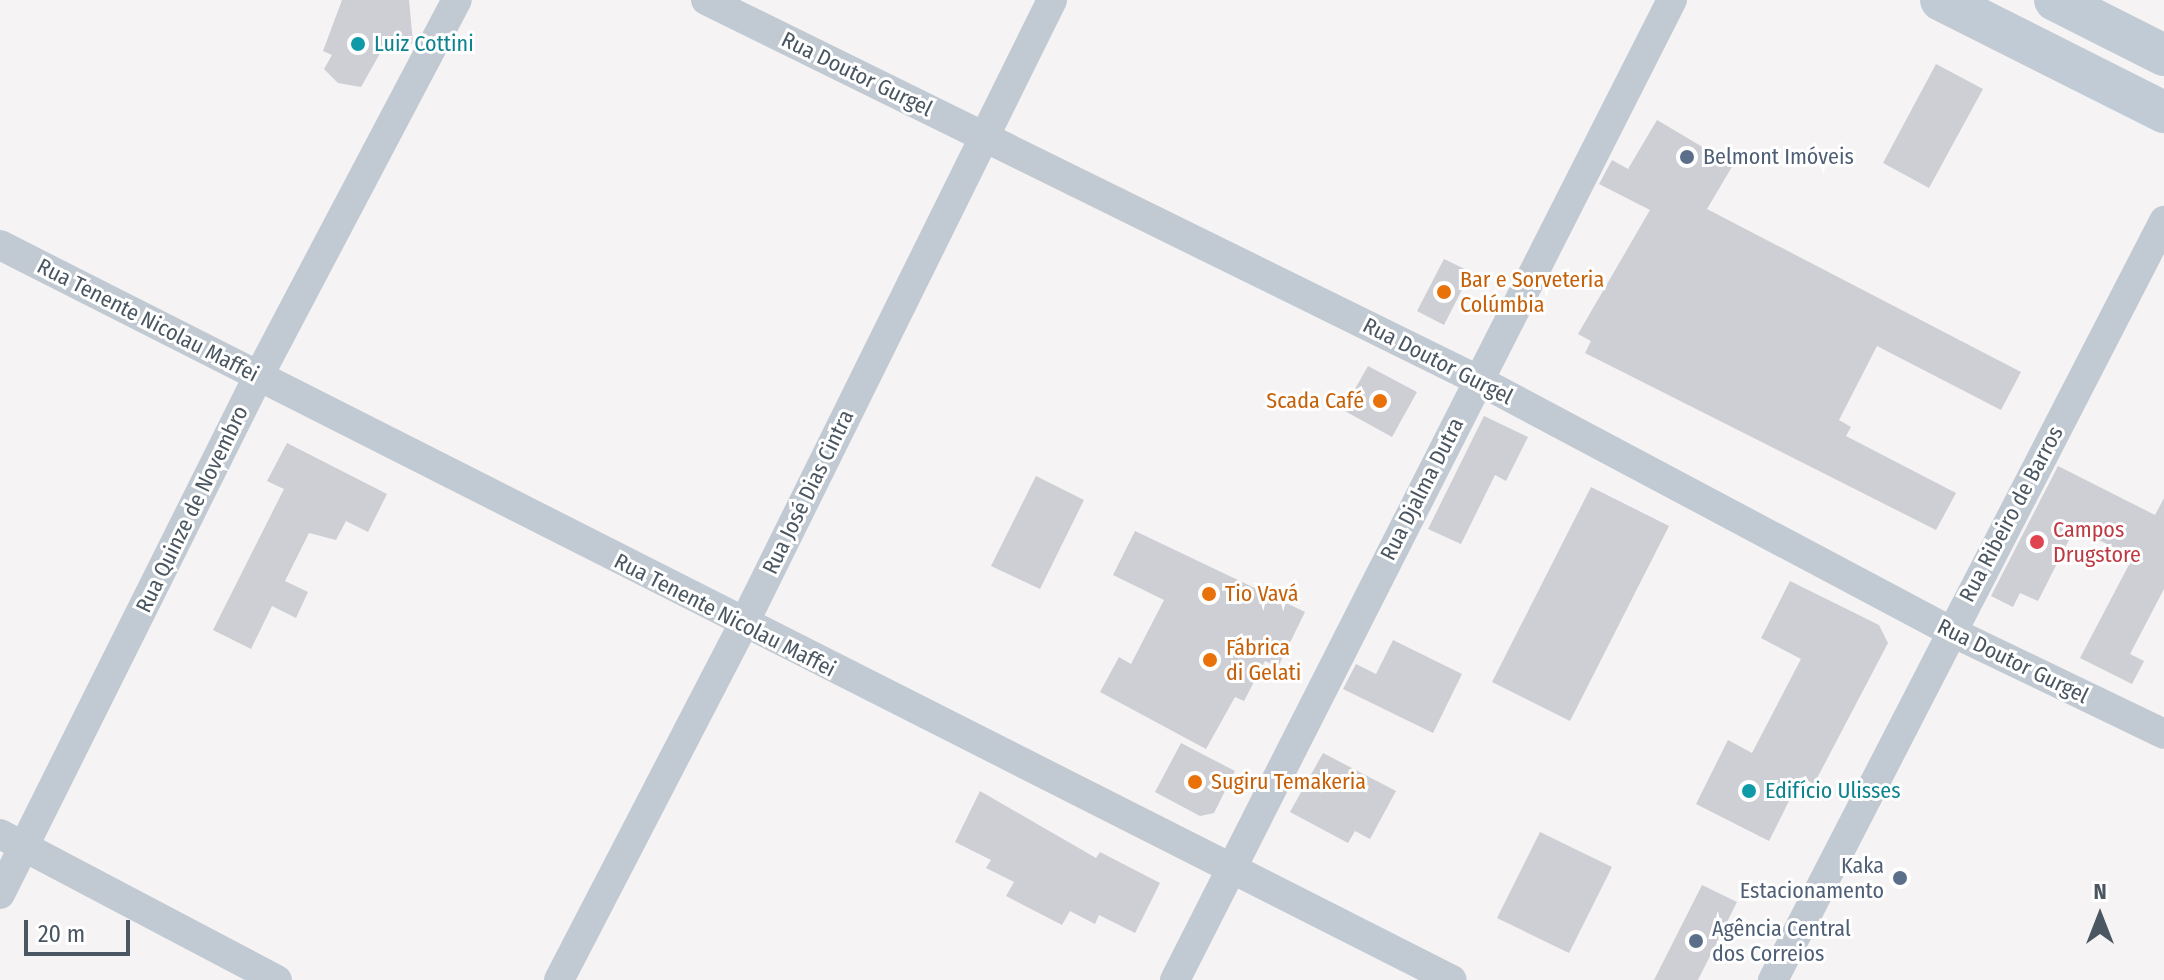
<!DOCTYPE html>
<html>
<head>
<meta charset="utf-8">
<style>
	body { margin:0 }
	#map { position:relative; width:2164px; height:980px; overflow:hidden; background:#f5f3f3; font-family:"Fira Sans Condensed",sans-serif }
	div>[style] { position:absolute }
	[style*='--x'] { left:calc(var(--x)*1px); top:calc(var(--y)*1px); width:calc(var(--w)*1px); rotate:calc(var(--a)*1deg) }
	.building>* { inset:0; background:#cdcfd5 }
	.minor>* { height:30px; margin:-15px; padding:0 15px; transform-origin:15px; border-radius:15px; background:#c1cad2 }
	.secondary>* { height:42px; margin:-21px; padding:0 21px; transform-origin:21px; border-radius:21px; background:#c1cbd6 }
	.dots>* { width:22px; height:22px; translate:-50% -50%; box-sizing:border-box; border:4px solid #fff; border-radius:50% }
	span { translate:-50% -50%; white-space:nowrap; text-align:center; line-height:1.15; -webkit-text-stroke:6px #fff; paint-order:stroke }
	.culture-label { font-size:22px; color:#0d838f }
	.left { translate:0 -50%; text-align:left }
	.street-label { font-size:22px; color:#4a5661 }
	.service-label { font-size:22px; color:#4e5e75 }
	.right { translate:-100% -50%; text-align:right }
	.food-label { font-size:22px; color:#c56008 }
	.health-label { font-size:22px; color:#be3a42 }
	.north { position:absolute; left:2060px; top:876px; width:80px; height:80px; -webkit-text-stroke:6px #fff; paint-order:stroke; rotate:0deg; font-size:22px; font-weight:700; line-height:32px; text-align:center; color:#4a5661 }
	.north::after { content:''; display:block; margin:auto; width:28px; height:36px; background:#4a5661; clip-path:polygon(50% 0,100% 100%,50% 72%,0 100%) }
	.scale { position:absolute; left:24px; top:920px; width:106px; height:36px; box-sizing:border-box; border:4px solid #4a5661; border-top:0; padding-left:10px; font-size:24px; line-height:28px; white-space:nowrap; color:#4a5661; -webkit-text-stroke:6px #fff; paint-order:stroke }
</style>
</head>
<body>
<div id="map">
	<div class="building">
		<i style="clip-path:polygon(342px 0,409px 0,413px 43px,383px 48px,361px 87px,338px 83px,324px 69px,332px 55px,323px 51px)"></i>
		<i style="clip-path:polygon(1936px 64px,1983px 89px,1929px 188px,1883px 163px)"></i>
		<i style="clip-path:polygon(1657px 120px,1733px 165px,1707px 209px,2021px 372px,2001px 410px,1877px 346px,1839px 420px,1851px 427px,1846px 436px,1956px 493px,1936px 530px,1585px 353px,1591px 341px,1578px 334px,1650px 210px,1599px 184px,1612px 160px,1628px 169px)"></i>
		<i style="clip-path:polygon(1444px 259px,1471px 272px,1444px 325px,1417px 311px)"></i>
		<i style="clip-path:polygon(1368px 366px,1417px 392px,1392px 437px,1343px 410px)"></i>
		<i style="clip-path:polygon(1484px 416px,1528px 437px,1506px 481px,1495px 475px,1461px 544px,1428px 529px)"></i>
		<i style="clip-path:polygon(287px 443px,387px 494px,368px 532px,346px 521px,336px 540px,309px 533px,285px 581px,308px 592px,296px 618px,272px 606px,251px 649px,213px 630px,284px 489px,267px 481px)"></i>
		<i style="clip-path:polygon(2058px 466px,2155px 515px,2164px 498px,2164px 589px,2130px 654px,2144px 661px,2132px 684px,2080px 658px,2133px 557px,2075px 528px,2038px 601px,2020px 593px,2013px 607px,1991px 596px)"></i>
		<i style="clip-path:polygon(1036px 476px,1084px 500px,1040px 589px,991px 566px)"></i>
		<i style="clip-path:polygon(1591px 487px,1669px 526px,1570px 721px,1492px 682px)"></i>
		<i style="clip-path:polygon(1135px 531px,1305px 612px,1278px 667px,1265px 661px,1244px 701px,1235px 697px,1206px 749px,1100px 692px,1119px 657px,1131px 664px,1164px 600px,1113px 575px)"></i>
		<i style="clip-path:polygon(1790px 581px,1879px 625px,1888px 643px,1814px 784px,1801px 777px,1769px 841px,1696px 804px,1728px 740px,1752px 753px,1801px 659px,1761px 638px)"></i>
		<i style="clip-path:polygon(1393px 640px,1462px 674px,1433px 733px,1343px 689px,1356px 664px,1376px 674px)"></i>
		<i style="clip-path:polygon(1181px 743px,1235px 771px,1214px 813px,1200px 816px,1155px 792px)"></i>
		<i style="clip-path:polygon(1323px 753px,1396px 791px,1370px 839px,1355px 831px,1348px 843px,1290px 812px)"></i>
		<i style="clip-path:polygon(980px 791px,1096px 858px,1100px 852px,1160px 883px,1135px 933px,1099px 915px,1095px 924px,1070px 911px,1062px 925px,1006px 896px,1014px 882px,986px 868px,991px 860px,955px 842px)"></i>
		<i style="clip-path:polygon(1540px 832px,1612px 867px,1569px 953px,1497px 918px)"></i>
		<i style="clip-path:polygon(1702px 885px,1737px 902px,1698px 980px,1654px 980px)"></i>
	</div>
	<div class="minor">
		<i style="--x:706;--y:0;--w:858;--a:26.21"></i>
		<i style="--x:1476;--y:379;--w:537;--a:28"></i>
		<i style="--x:1950;--y:631;--w:237;--a:25.7"></i>
		<i style="--x:0;--y:245;--w:1627;--a:26.85"></i>
		<i style="--x:0;--y:834;--w:313;--a:27.8"></i>
		<i style="--x:0;--y:894;--w:578;--a:-63.48"></i>
		<i style="--x:258;--y:377;--w:426;--a:-62.2"></i>
		<i style="--x:559;--y:980;--w:402;--a:-62.6"></i>
		<i style="--x:744;--y:623;--w:695;--a:-63.69"></i>
		<i style="--x:1175;--y:980;--w:1099;--a:-63.11"></i>
		<i style="--x:1773;--y:980;--w:854;--a:-62.74"></i>
	</div>
	<div class="secondary">
		<i style="--x:1941;--y:0;--w:250;--a:26.7"></i>
		<i style="--x:2055;--y:0;--w:122;--a:26.8"></i>
	</div>
	<div class="dots">
		<i style="left:358px;top:44px;background:#0f9aa8"></i>
		<i style="left:1687px;top:157px;background:#5c6f8a"></i>
		<i style="left:1444px;top:292px;background:#e8710a"></i>
		<i style="left:1380px;top:401px;background:#e8710a"></i>
		<i style="left:2037px;top:542px;background:#e0444e"></i>
		<i style="left:1209px;top:594px;background:#e8710a"></i>
		<i style="left:1210px;top:660px;background:#e8710a"></i>
		<i style="left:1195px;top:782px;background:#e8710a"></i>
		<i style="left:1749px;top:791px;background:#0f9aa8"></i>
		<i style="left:1900px;top:878px;background:#5c6f8a"></i>
		<i style="left:1696px;top:941px;background:#5c6f8a"></i>
	</div>
	<div class="culture-label">
		<span class="left" style="left:374px;top:44px">Luiz Cottini</span>
		<span class="left" style="left:1765px;top:791px">Edifício Ulisses</span>
	</div>
	<div class="street-label">
		<span style="left:857px;top:74px;rotate:26deg">Rua Doutor Gurgel</span>
		<span style="left:148px;top:320px;rotate:27deg">Rua Tenente Nicolau Maffei</span>
		<span style="left:1438px;top:361px;rotate:27deg">Rua Doutor Gurgel</span>
		<span style="left:1422px;top:489px;rotate:-63deg">Rua Djalma Dutra</span>
		<span style="left:808px;top:492px;rotate:-64deg">Rua José Dias Cintra</span>
		<span style="left:192px;top:509px;rotate:-64deg">Rua Quinze de Novembro</span>
		<span style="left:2011px;top:514px;rotate:-62deg">Rua Ribeiro de Barros</span>
		<span style="left:725px;top:615px;rotate:27deg">Rua Tenente Nicolau Maffei</span>
		<span style="left:2013px;top:661px;rotate:26deg">Rua Doutor Gurgel</span>
	</div>
	<div class="service-label">
		<span class="left" style="left:1703px;top:157px">Belmont Imóveis</span>
		<span class="right" style="left:1884px;top:878px">Kaka<br>Estacionamento</span>
		<span class="left" style="left:1712px;top:941px">Agência Central<br>dos Correios</span>
	</div>
	<div class="food-label">
		<span class="left" style="left:1460px;top:292px">Bar e Sorveteria<br>Colúmbia</span>
		<span class="right" style="left:1364px;top:401px">Scada Café</span>
		<span class="left" style="left:1225px;top:594px">Tio Vavá</span>
		<span class="left" style="left:1226px;top:660px">Fábrica<br>di Gelati</span>
		<span class="left" style="left:1211px;top:782px">Sugiru Temakeria</span>
	</div>
	<div class="health-label">
		<span class="left" style="left:2053px;top:542px">Campos<br>Drugstore</span>
	</div>
	<div class="north">N</div>
	<div class="scale">20 m</div>
</div>
</body>
</html>
